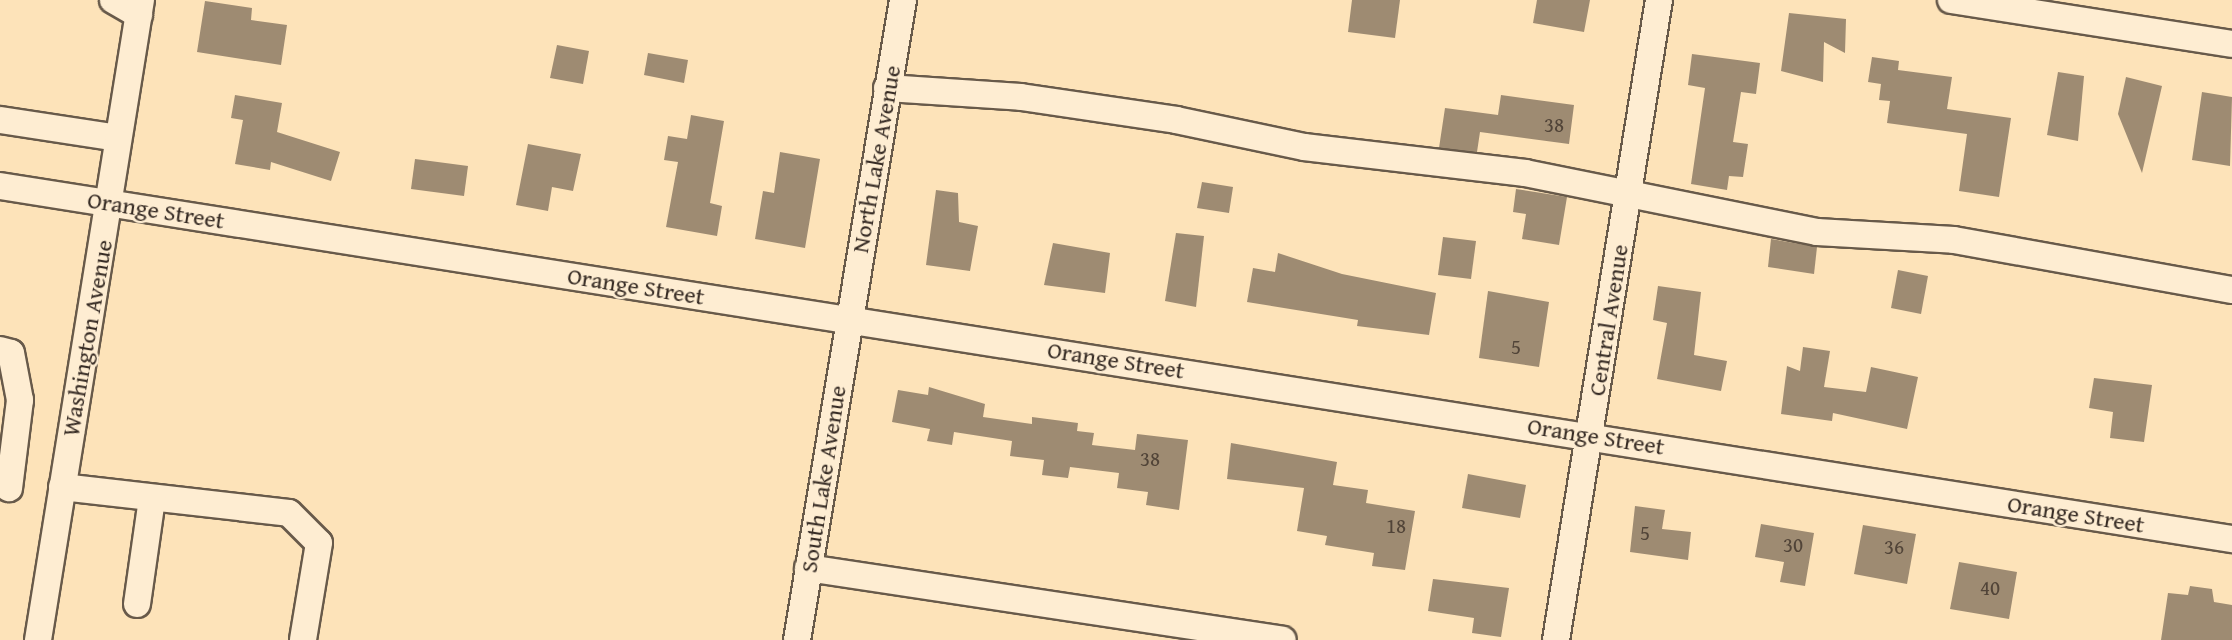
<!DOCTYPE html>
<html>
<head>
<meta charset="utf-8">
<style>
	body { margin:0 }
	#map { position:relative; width:2232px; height:640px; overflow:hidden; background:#fde3b9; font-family:"Gentium Book Plus",serif }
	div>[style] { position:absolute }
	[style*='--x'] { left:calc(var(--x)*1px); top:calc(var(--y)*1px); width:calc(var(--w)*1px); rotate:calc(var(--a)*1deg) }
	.building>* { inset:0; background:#9e8b72 }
	.roads { filter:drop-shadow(2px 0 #685a4a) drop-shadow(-2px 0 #685a4a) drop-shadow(0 2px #685a4a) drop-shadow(0 -2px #685a4a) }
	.minor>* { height:26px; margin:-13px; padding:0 13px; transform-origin:13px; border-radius:13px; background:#feedd2 }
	span { translate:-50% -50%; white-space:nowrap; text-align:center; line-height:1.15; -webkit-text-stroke:5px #feedd2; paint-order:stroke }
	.number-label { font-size:21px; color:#514438 }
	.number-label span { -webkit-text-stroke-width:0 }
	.street-label { font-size:24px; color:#372c25 }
</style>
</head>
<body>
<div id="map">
	<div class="building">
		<i style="clip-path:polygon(1352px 0,1400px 0,1395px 38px,1348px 32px)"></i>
		<i style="clip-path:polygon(1537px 0,1590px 0,1584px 32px,1533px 23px)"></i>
		<i style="clip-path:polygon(205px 1px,252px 8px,251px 20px,287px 25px,281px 65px,197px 52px)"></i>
		<i style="clip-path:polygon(1789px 13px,1846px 19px,1845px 53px,1824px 42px,1823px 82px,1781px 71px)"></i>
		<i style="clip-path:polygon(557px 45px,589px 51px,583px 84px,550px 78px)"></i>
		<i style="clip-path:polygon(648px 53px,688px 60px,684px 83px,644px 75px)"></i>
		<i style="clip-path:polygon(1692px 54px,1760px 63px,1756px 94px,1741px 92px,1733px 142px,1748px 144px,1743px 177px,1729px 176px,1727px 190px,1691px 184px,1705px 88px,1688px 85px)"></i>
		<i style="clip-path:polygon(1872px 57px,1899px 61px,1898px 70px,1952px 77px,1947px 109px,2011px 118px,1999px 197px,1959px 191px,1967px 134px,1887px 123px,1890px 101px,1879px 100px,1881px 84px,1868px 82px)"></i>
		<i style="clip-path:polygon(2058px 72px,2084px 76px,2078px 141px,2047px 135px)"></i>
		<i style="clip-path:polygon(2126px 77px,2162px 86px,2142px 173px,2118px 114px)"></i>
		<i style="clip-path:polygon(2202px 92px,2232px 97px,2230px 166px,2192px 160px)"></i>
		<i style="clip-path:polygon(235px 95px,282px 103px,277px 132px,340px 152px,331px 181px,271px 162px,270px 170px,235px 164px,243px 120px,231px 118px)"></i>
		<i style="clip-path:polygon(1501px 95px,1574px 105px,1569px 144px,1480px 132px,1477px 152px,1439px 148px,1445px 108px,1498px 115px)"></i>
		<i style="clip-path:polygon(691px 115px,724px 121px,710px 203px,722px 206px,717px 236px,666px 227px,678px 162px,664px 160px,668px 136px,687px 139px)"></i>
		<i style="clip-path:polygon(528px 144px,581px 154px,573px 191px,552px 187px,548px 211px,516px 205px)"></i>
		<i style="clip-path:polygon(780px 152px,820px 159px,805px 248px,755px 239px,763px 191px,774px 193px)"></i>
		<i style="clip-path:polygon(415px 159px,468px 166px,464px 196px,411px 189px)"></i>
		<i style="clip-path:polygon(1202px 182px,1233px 187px,1229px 213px,1197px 208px)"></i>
		<i style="clip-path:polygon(1516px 189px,1567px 197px,1559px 245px,1522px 239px,1526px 214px,1513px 212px)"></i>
		<i style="clip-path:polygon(936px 190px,958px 193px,959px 222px,978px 226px,970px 271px,926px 265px)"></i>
		<i style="clip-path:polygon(1176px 233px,1204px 236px,1196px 307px,1165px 301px)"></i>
		<i style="clip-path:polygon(1443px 237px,1476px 241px,1471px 279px,1438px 275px)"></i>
		<i style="clip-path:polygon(1771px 239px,1817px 247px,1814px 274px,1768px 267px)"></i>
		<i style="clip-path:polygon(1053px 243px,1110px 253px,1105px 293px,1044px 285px)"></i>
		<i style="clip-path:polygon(1278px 253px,1342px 274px,1436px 293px,1429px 335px,1357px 326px,1358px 320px,1247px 302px,1253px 268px,1275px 272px)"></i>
		<i style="clip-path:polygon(1898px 270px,1928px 276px,1921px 314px,1891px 308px)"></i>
		<i style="clip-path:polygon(1658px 286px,1701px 292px,1694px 355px,1727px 361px,1721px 391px,1657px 379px,1667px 323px,1653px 320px)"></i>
		<i style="clip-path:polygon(1488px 291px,1549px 302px,1539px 367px,1479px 358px)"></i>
		<i style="clip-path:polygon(1803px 347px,1830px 351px,1824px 387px,1866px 392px,1871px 367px,1918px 377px,1907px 429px,1833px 413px,1832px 421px,1781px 414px,1787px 366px,1800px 371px)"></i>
		<i style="clip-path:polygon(2094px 378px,2152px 385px,2144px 442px,2110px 438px,2113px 412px,2089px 408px)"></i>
		<i style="clip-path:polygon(929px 387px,985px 404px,983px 417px,1032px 424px,1032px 417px,1078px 423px,1077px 431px,1094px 433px,1092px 445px,1135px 450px,1137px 434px,1188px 440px,1179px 510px,1146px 505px,1148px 492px,1117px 488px,1119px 473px,1070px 467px,1068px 478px,1042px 475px,1044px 460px,1010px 456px,1012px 441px,954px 432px,952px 445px,927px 441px,930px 429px,892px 422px,898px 390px,928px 395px)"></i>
		<i style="clip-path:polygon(1231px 443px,1337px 462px,1333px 485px,1368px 490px,1366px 503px,1415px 511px,1405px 570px,1372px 566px,1374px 553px,1325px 545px,1327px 536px,1297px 531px,1304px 488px,1227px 479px)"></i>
		<i style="clip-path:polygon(1468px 474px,1526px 485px,1520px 518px,1462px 508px)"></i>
		<i style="clip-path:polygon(1635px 506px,1665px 510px,1662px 529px,1691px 532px,1688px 560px,1630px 552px)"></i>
		<i style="clip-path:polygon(1761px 524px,1814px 533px,1805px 586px,1780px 582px,1784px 562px,1755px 557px)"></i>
		<i style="clip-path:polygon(1863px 525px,1916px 534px,1907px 584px,1854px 574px)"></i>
		<i style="clip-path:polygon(1959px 562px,2017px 572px,2009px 619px,1950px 609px)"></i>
		<i style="clip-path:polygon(1433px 579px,1509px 588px,1501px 637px,1472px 633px,1474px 618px,1428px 611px)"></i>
		<i style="clip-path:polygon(2190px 586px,2212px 589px,2214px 602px,2232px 605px,2232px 640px,2161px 640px,2168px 593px,2188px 595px)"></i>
	</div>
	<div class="roads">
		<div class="minor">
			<i style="--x:113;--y:0;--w:30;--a:30"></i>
			<i style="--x:1951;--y:0;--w:284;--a:8.9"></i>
			<i style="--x:887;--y:88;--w:134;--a:3.8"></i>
			<i style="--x:1021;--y:97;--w:157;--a:8.4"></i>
			<i style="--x:1176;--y:120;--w:131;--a:11.9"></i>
			<i style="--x:1304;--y:147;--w:223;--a:6.7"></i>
			<i style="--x:1525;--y:173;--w:298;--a:11.4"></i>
			<i style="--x:1817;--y:232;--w:137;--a:3.3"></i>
			<i style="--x:1954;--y:240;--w:282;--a:10.2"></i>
			<i style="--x:0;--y:120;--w:119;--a:8.7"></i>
			<i style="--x:0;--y:186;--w:2260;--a:8.99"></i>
			<i style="--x:0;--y:350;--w:11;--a:15"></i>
			<i style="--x:11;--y:353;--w:48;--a:79.2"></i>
			<i style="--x:20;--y:400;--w:89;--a:97.1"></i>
			<i style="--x:62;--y:487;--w:228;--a:6.5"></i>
			<i style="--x:289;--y:513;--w:42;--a:45"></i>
			<i style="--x:319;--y:543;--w:98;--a:99.4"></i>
			<i style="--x:808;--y:568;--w:480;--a:8.6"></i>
			<i style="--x:137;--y:604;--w:107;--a:-81.9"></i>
			<i style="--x:38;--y:640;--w:648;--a:-80.86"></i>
			<i style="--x:797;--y:640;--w:649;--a:-80.6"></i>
			<i style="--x:1556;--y:640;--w:648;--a:-80.86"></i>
		</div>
	</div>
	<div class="number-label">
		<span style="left:1554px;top:125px">38</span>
		<span style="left:1516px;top:347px">5</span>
		<span style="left:1150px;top:459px">38</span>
		<span style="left:1396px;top:526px">18</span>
		<span style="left:1645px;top:533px">5</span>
		<span style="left:1793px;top:545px">30</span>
		<span style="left:1894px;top:547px">36</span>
		<span style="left:1990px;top:588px">40</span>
	</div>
	<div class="street-label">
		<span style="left:876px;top:159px;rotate:-80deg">North Lake Avenue</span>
		<span style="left:156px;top:210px;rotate:9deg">Orange Street</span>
		<span style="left:636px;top:286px;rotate:9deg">Orange Street</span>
		<span style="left:1608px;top:320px;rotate:-81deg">Central Avenue</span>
		<span style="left:87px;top:338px;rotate:-80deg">Washington Avenue</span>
		<span style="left:1116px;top:360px;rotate:9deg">Orange Street</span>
		<span style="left:1596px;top:436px;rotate:9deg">Orange Street</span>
		<span style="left:823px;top:479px;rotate:-81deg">South Lake Avenue</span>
		<span style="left:2076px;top:514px;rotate:9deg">Orange Street</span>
	</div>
</div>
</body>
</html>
